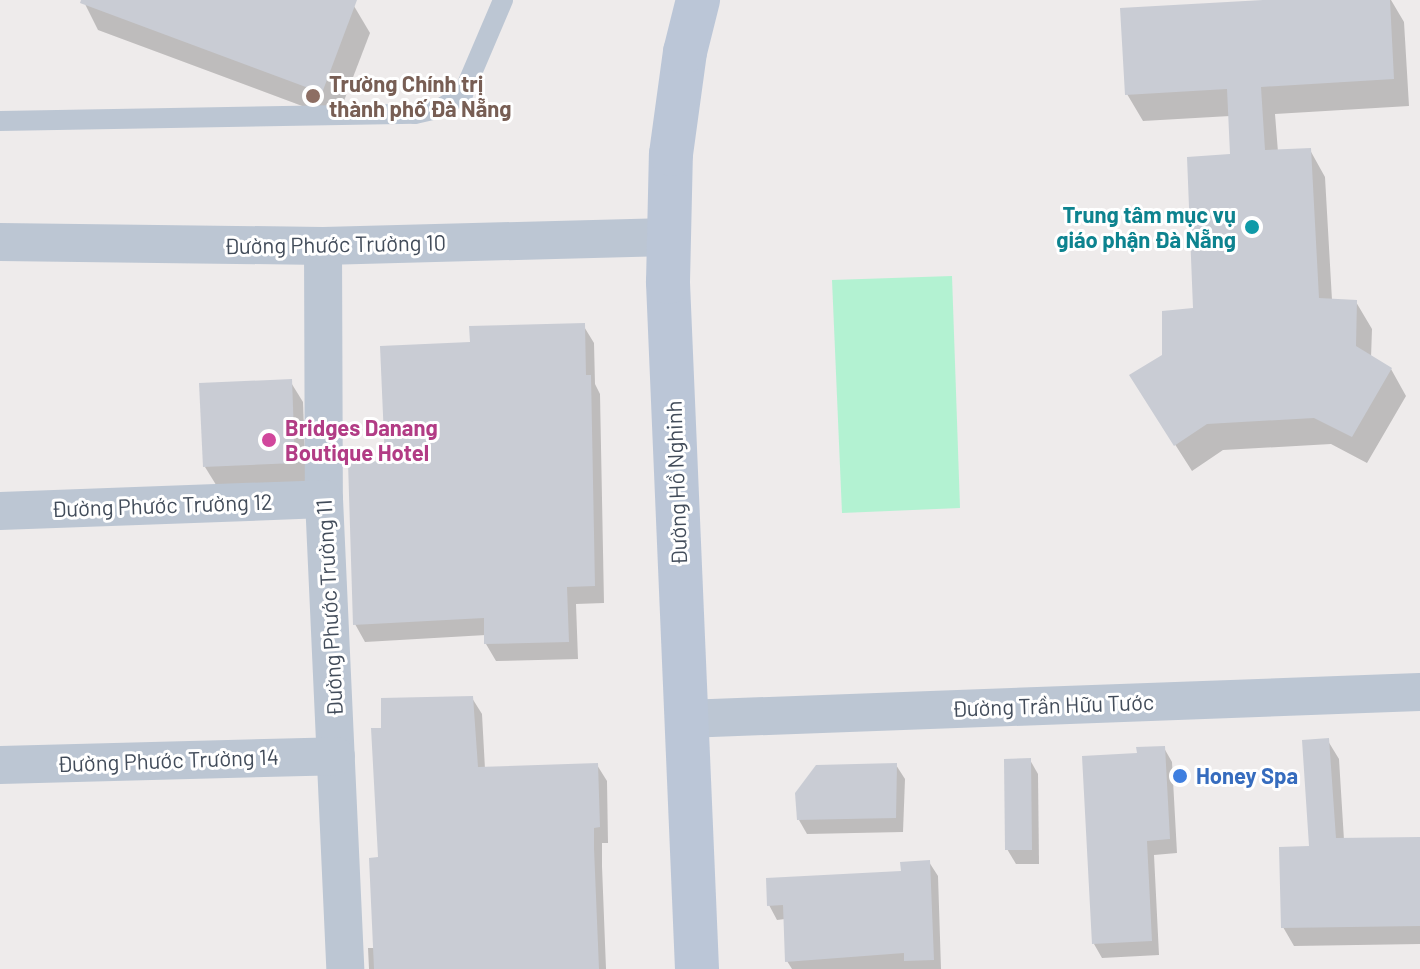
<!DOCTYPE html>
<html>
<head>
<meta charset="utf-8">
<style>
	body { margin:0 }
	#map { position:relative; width:1420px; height:969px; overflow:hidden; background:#eeebeb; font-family:Barlow,sans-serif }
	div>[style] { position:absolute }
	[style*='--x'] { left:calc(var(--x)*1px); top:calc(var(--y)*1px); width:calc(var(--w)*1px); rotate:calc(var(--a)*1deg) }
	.green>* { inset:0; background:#b3f2d2 }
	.shadow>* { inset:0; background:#0003 }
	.building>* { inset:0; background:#c9ccd4 }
	.lane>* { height:20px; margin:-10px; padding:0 10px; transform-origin:10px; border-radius:10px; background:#bcc6d3 }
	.street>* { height:38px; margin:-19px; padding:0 19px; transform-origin:19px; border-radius:19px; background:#bcc6d3 }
	.secondary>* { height:44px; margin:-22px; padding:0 22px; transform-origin:22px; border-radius:22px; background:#bbc6d7 }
	.dots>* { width:22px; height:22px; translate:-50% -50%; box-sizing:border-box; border:4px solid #fff; border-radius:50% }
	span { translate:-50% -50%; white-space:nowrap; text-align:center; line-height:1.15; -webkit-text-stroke:6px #fff; paint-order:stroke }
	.education-label { font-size:22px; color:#785e54; font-weight:700 }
	.left { translate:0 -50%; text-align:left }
	.culture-label { font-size:22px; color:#0d838f; font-weight:700 }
	.right { translate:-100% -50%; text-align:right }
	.street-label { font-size:22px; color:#424c5a }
	.hotel-label { font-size:22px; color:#b23c85; font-weight:700 }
	.shop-label { font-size:22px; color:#366cbe; font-weight:700 }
</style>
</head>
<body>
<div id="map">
	<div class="green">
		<i style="clip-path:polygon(952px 276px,960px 508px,842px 513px,832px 280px)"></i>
	</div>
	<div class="shadow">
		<i style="clip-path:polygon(83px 0,339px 0,354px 6px,370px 33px,337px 119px,98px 30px)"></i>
		<i style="clip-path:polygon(1298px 0,1391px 0,1404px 22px,1409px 106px,1275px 114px,1278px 152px,1310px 150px,1325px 177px,1332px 300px,1356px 302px,1372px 329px,1371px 358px,1391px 369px,1406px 396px,1367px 463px,1331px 444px,1223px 450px,1192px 471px,1148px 402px,1164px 356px,1195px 309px,1232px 156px,1230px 116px,1143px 121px,1127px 94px)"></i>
		<i style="clip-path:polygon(583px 325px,594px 343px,595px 384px,600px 394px,604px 603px,576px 604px,578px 659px,496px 661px,486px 644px,486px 635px,365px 642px,355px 624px,387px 463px,472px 344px)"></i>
		<i style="clip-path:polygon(290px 381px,303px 402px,306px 484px,218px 488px,205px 467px)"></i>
		<i style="clip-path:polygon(472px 698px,482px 714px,485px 769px,597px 765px,607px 781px,608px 843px,602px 843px,602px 866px,606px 969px,369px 969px,368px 948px,375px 948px,381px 859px,383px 730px)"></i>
		<i style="clip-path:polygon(1328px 741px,1339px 759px,1344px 840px,1420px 839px,1420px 944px,1294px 946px,1283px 927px,1311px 848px)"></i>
		<i style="clip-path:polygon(1164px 748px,1172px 762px,1177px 853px,1154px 855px,1159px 955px,1102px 958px,1094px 944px,1139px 755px)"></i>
		<i style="clip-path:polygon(1030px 760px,1038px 774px,1039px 864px,1016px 864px,1007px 849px)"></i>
		<i style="clip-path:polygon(896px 765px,905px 779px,903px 832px,807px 834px,799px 820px)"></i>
		<i style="clip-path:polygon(929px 862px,938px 876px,941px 969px,792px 969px,787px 961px,785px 919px,777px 920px,769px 905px,903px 873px)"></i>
	</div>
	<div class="building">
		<i style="clip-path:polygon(81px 0,357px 0,322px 93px,80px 3px)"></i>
		<i style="clip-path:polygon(1263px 0,1390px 0,1394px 79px,1261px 87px,1265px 150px,1311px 148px,1319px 298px,1357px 300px,1356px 346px,1392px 368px,1352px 437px,1314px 418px,1207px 424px,1174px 446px,1129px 375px,1162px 355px,1162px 311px,1193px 308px,1187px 157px,1230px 154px,1227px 89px,1125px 95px,1120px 8px)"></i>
		<i style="clip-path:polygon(585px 323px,586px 375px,591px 375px,595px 586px,567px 587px,569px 642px,484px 644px,484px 618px,353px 625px,348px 462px,385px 461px,380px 346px,470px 342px,469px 326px)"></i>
		<i style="clip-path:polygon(292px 379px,295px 463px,203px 467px,199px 383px)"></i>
		<i style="clip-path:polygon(473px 696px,478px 767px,598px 763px,600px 827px,594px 828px,594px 848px,599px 969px,374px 969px,369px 858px,378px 857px,371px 728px,381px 728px,381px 698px)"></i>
		<i style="clip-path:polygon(1329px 738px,1336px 838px,1420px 837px,1420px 926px,1281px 928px,1279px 847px,1309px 846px,1302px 740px)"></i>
		<i style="clip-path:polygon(1165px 746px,1170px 839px,1147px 841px,1152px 941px,1092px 944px,1082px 756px,1137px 753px,1136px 747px)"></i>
		<i style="clip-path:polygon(1031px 758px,1032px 850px,1005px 850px,1004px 759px)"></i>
		<i style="clip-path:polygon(897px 763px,896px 818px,797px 820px,795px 793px,816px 765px)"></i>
		<i style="clip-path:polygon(930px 860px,934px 960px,904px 961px,904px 953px,785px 962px,783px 905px,767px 906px,766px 878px,901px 871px,900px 862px)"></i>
	</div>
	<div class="lane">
		<i style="--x:0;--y:121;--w:415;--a:-1"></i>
		<i style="--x:415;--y:114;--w:27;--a:-13"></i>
		<i style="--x:441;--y:108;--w:26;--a:-32"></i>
		<i style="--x:463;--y:94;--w:102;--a:-66.9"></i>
	</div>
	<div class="street">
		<i style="--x:0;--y:242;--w:323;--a:0.7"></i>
		<i style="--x:323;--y:246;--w:346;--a:-1.5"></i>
		<i style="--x:323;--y:246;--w:253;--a:89.8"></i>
		<i style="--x:324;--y:499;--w:470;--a:87.4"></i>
		<i style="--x:0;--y:511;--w:324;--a:-2.1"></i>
		<i style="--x:685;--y:719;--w:735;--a:-2.1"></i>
		<i style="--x:0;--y:765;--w:336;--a:-1.5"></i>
	</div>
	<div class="secondary">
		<i style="--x:697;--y:969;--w:688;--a:-92.42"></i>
		<i style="--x:668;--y:282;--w:128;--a:-88.7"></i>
		<i style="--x:671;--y:154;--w:103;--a:-82.2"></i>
		<i style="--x:685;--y:52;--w:54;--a:-76"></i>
	</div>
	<div class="dots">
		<i style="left:313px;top:96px;background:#8d6e63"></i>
		<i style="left:1252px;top:227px;background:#0f9aa8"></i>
		<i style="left:269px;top:440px;background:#d1479c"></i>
		<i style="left:1180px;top:776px;background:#3f7fe0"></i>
	</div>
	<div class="education-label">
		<span class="left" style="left:329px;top:96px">Trường Chính trị<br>thành phố Đà Nẵng</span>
	</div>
	<div class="culture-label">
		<span class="right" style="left:1236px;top:227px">Trung tâm mục vụ<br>giáo phận Đà Nẵng</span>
	</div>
	<div class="street-label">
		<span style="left:335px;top:244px;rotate:-1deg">Đường Phước Trường 10</span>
		<span style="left:676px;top:483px;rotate:-92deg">Đường Hồ Nghinh</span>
		<span style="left:162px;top:505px;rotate:-2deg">Đường Phước Trường 12</span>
		<span style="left:329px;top:608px;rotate:-93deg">Đường Phước Trường 11</span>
		<span style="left:1053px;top:705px;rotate:-2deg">Đường Trần Hữu Tước</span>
		<span style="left:168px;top:760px;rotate:-2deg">Đường Phước Trường 14</span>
	</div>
	<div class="hotel-label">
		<span class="left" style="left:285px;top:440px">Bridges Danang<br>Boutique Hotel</span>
	</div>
	<div class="shop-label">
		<span class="left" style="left:1196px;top:776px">Honey Spa</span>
	</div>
</div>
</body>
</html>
